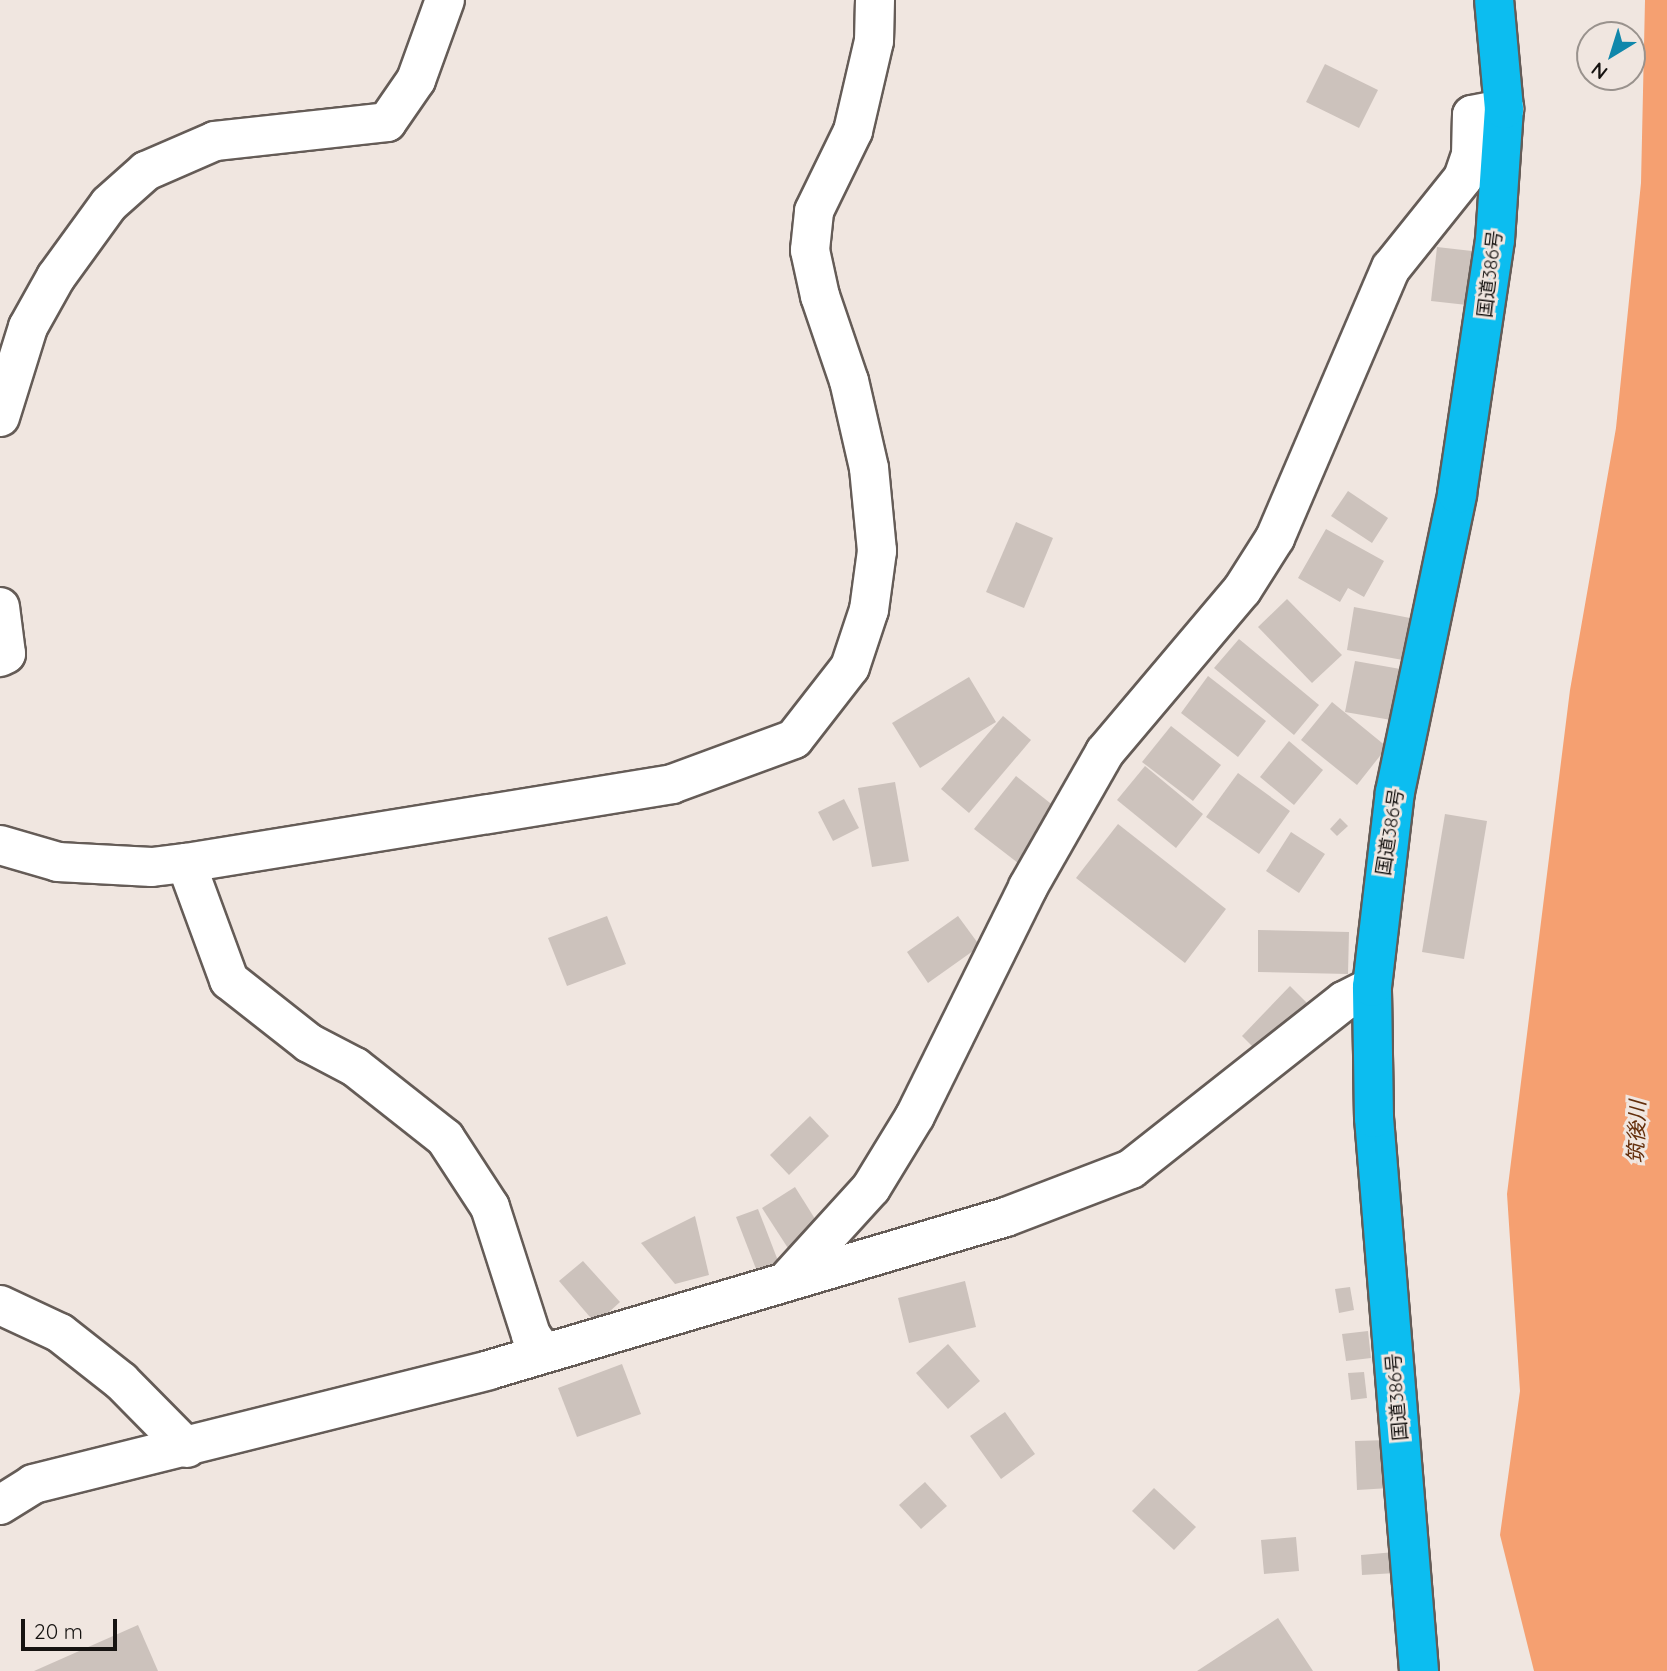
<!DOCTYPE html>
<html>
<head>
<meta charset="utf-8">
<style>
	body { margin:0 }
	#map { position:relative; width:1667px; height:1671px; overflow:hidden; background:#f0e6e0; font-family:Quicksand,"Noto Sans JP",sans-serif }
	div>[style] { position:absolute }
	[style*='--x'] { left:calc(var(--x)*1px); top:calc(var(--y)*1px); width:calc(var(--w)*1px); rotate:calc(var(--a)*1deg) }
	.water>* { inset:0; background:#f5a071 }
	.building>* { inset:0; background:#ccc2bc }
	.roads { filter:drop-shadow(2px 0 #655c57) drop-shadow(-2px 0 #655c57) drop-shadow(0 2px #655c57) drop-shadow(0 -2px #655c57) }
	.street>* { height:38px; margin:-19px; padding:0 19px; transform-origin:19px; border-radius:19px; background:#fff }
	.highway>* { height:38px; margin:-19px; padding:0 19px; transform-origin:19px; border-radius:19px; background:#0cbdf0 }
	span { translate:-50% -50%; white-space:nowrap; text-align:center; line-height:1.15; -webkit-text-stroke:6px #f0e6e0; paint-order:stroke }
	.street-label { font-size:19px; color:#161311 }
	.water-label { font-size:21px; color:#632e0b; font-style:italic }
	.north { position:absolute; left:1576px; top:21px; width:70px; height:70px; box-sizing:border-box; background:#f0e6e0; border:2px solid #99928d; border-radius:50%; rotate:218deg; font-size:19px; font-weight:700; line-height:28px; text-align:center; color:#161311 }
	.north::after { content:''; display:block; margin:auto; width:24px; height:32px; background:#1087ab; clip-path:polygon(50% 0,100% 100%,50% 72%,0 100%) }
	.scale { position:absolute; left:21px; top:1619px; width:96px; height:32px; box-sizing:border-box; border:4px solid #161311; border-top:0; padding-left:9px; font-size:21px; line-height:24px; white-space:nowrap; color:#161311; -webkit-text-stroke:5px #f0e6e0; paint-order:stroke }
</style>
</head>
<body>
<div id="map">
	<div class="water">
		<i style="clip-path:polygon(1645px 0,1667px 0,1667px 1671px,1534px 1671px,1500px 1535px,1520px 1391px,1507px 1194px,1570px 690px,1616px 428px,1641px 183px)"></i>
	</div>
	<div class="building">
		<i style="clip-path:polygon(1325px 64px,1378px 90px,1359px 128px,1306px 102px)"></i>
		<i style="clip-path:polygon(1437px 247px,1472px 251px,1467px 305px,1431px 301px)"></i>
		<i style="clip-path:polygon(1348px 491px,1388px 518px,1372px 543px,1331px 516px)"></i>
		<i style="clip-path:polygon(1016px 522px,1053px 538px,1024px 608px,986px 592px)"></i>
		<i style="clip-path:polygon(1326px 529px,1384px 561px,1364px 597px,1348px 588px,1340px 602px,1298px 578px)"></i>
		<i style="clip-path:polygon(1287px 599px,1342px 655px,1312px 683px,1258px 627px)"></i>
		<i style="clip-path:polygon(1354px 607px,1410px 618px,1403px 660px,1347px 650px)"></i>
		<i style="clip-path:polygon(1239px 639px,1319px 705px,1294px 735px,1214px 668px)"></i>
		<i style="clip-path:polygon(1355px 661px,1406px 670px,1397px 721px,1345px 712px)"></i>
		<i style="clip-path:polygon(1208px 676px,1266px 721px,1238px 757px,1181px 713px)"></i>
		<i style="clip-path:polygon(969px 677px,996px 722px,920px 768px,892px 723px)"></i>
		<i style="clip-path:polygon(1332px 702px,1387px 747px,1357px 785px,1301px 740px)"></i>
		<i style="clip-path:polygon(1003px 716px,1031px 740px,969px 813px,941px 789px)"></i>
		<i style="clip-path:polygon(1171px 726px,1221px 765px,1193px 801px,1142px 762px)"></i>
		<i style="clip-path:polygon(1289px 741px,1323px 770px,1294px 805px,1260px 777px)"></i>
		<i style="clip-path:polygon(1145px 766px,1203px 814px,1176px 848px,1117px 800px)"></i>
		<i style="clip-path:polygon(1238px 773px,1290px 811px,1259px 854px,1206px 817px)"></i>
		<i style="clip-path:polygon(1016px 776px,1064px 814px,1023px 867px,974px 829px)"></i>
		<i style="clip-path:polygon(895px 782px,909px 861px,872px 867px,858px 788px)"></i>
		<i style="clip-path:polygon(844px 799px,859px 828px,833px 841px,818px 812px)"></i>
		<i style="clip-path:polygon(1445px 814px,1487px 821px,1464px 959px,1422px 952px)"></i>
		<i style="clip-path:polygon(1340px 818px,1348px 826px,1337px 836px,1330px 829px)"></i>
		<i style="clip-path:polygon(1118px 824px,1226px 909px,1185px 963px,1076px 878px)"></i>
		<i style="clip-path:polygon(1291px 832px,1325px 854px,1299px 893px,1266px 871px)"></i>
		<i style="clip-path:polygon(607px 916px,626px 964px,567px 986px,548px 938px)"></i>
		<i style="clip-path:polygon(958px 916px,980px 946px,928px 983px,907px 952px)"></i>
		<i style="clip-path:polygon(1258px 930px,1349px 932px,1348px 974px,1258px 972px)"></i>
		<i style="clip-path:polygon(1290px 986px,1309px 1005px,1261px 1055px,1242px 1036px)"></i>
		<i style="clip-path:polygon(810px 1116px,829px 1136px,789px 1175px,770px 1155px)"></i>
		<i style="clip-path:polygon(795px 1187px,827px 1238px,795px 1259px,762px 1208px)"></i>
		<i style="clip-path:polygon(758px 1209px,780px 1266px,758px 1274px,736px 1217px)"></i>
		<i style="clip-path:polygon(695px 1216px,709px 1275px,675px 1284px,641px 1243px)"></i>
		<i style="clip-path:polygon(583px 1261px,620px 1302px,596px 1324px,559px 1281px)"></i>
		<i style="clip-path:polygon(965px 1281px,976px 1327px,909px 1343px,898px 1298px)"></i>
		<i style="clip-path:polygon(1350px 1287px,1354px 1310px,1339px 1313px,1335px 1289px)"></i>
		<i style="clip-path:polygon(1368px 1331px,1371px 1358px,1346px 1361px,1342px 1334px)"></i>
		<i style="clip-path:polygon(948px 1344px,980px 1381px,948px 1409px,916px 1373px)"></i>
		<i style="clip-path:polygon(622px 1364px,641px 1414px,577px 1437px,558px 1388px)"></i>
		<i style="clip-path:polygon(1364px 1372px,1367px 1398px,1351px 1400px,1348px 1373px)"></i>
		<i style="clip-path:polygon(1005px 1412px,1035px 1454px,1001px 1479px,970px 1436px)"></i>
		<i style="clip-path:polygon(1388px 1440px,1390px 1488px,1357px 1490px,1355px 1441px)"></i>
		<i style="clip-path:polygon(925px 1482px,947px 1506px,921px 1529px,899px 1505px)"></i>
		<i style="clip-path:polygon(1154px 1488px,1196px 1527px,1174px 1550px,1132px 1511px)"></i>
		<i style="clip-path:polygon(1296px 1537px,1299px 1571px,1264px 1574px,1261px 1540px)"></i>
		<i style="clip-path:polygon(1395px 1552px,1396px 1573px,1362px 1575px,1361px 1555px)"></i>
		<i style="clip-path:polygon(1278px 1618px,1313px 1671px,1197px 1671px)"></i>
		<i style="clip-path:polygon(138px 1625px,158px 1671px,34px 1671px)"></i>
	</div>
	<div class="roads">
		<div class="street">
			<i style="--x:0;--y:417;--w:94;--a:-72.7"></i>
			<i style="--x:28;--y:327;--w:57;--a:-60.8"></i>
			<i style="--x:56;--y:277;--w:90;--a:-54"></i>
			<i style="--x:109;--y:204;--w:50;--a:-41.7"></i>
			<i style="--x:146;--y:171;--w:75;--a:-23.5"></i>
			<i style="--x:215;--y:141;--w:173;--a:-6.3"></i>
			<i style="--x:387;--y:122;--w:51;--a:-55.4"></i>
			<i style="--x:416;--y:80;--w:85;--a:-70.1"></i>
			<i style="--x:0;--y:607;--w:47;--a:82.7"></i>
			<i style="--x:6;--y:654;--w:7;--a:153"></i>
			<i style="--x:0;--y:845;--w:60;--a:16.3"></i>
			<i style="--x:58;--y:862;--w:94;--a:3"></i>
			<i style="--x:152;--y:867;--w:34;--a:-7"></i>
			<i style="--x:186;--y:863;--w:492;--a:-9.2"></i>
			<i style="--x:672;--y:784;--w:130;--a:-20.2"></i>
			<i style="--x:794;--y:739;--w:91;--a:-52.1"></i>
			<i style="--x:850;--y:667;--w:60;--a:-71.6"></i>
			<i style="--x:869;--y:610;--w:60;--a:-82.3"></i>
			<i style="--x:877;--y:551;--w:83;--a:-95.5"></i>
			<i style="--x:869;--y:468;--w:89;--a:-102.9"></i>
			<i style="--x:849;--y:381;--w:90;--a:-108.8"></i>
			<i style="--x:820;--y:296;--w:47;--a:-102.3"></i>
			<i style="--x:810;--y:250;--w:39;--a:-84"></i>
			<i style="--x:814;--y:211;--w:89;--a:-64"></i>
			<i style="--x:853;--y:131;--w:92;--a:-76.9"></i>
			<i style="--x:874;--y:41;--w:41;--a:-88.6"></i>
			<i style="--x:186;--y:863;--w:125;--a:69.8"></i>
			<i style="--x:229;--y:980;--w:102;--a:38.2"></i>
			<i style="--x:309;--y:1043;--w:52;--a:27.6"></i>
			<i style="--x:355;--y:1067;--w:115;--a:38.3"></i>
			<i style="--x:445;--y:1138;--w:82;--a:56.9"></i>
			<i style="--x:490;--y:1207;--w:134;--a:72.2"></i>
			<i style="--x:531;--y:1335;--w:22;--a:54"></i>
			<i style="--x:790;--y:1277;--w:120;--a:-47.7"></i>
			<i style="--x:871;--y:1188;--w:84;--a:-58.6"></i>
			<i style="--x:915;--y:1116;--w:255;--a:-63.7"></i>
			<i style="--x:1028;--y:887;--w:155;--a:-60.3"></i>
			<i style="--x:1105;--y:752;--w:212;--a:-49.8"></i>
			<i style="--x:1242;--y:590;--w:62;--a:-57.6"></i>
			<i style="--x:1275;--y:538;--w:294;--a:-66.8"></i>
			<i style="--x:1391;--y:268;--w:115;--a:-51.3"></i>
			<i style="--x:1463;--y:178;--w:24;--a:-71"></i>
			<i style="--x:1471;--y:155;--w:40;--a:-88.6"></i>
			<i style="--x:1472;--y:115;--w:33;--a:-11"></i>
			<i style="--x:0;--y:1305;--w:66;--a:25"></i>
			<i style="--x:60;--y:1333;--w:78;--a:38.2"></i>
			<i style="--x:121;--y:1381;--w:94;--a:45.4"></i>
			<i style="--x:0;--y:1505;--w:39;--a:-32"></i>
			<i style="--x:33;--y:1484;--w:470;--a:-14"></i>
			<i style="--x:489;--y:1370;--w:539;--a:-16.49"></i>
			<i style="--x:1006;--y:1217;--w:134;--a:-21"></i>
			<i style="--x:1131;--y:1169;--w:271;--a:-38.3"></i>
			<i style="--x:1344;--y:1001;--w:31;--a:-27"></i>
		</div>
		<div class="highway">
			<i style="--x:1419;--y:1671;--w:555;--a:-94.65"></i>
			<i style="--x:1374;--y:1118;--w:131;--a:-90.9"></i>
			<i style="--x:1372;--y:987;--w:196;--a:-83.3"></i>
			<i style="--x:1395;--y:792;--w:304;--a:-78.2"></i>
			<i style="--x:1457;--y:494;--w:257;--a:-81.5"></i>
			<i style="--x:1495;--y:240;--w:131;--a:-86.1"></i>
			<i style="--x:1504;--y:109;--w:109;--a:-95.2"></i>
		</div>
	</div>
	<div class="street-label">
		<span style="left:1490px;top:274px;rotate:-83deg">国道386号</span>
		<span style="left:1390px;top:832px;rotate:-81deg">国道386号</span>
		<span style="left:1397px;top:1397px;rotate:-95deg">国道386号</span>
	</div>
	<div class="water-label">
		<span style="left:1636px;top:1132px;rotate:-88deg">筑後川</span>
	</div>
	<div class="north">N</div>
	<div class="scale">20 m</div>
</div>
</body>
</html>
